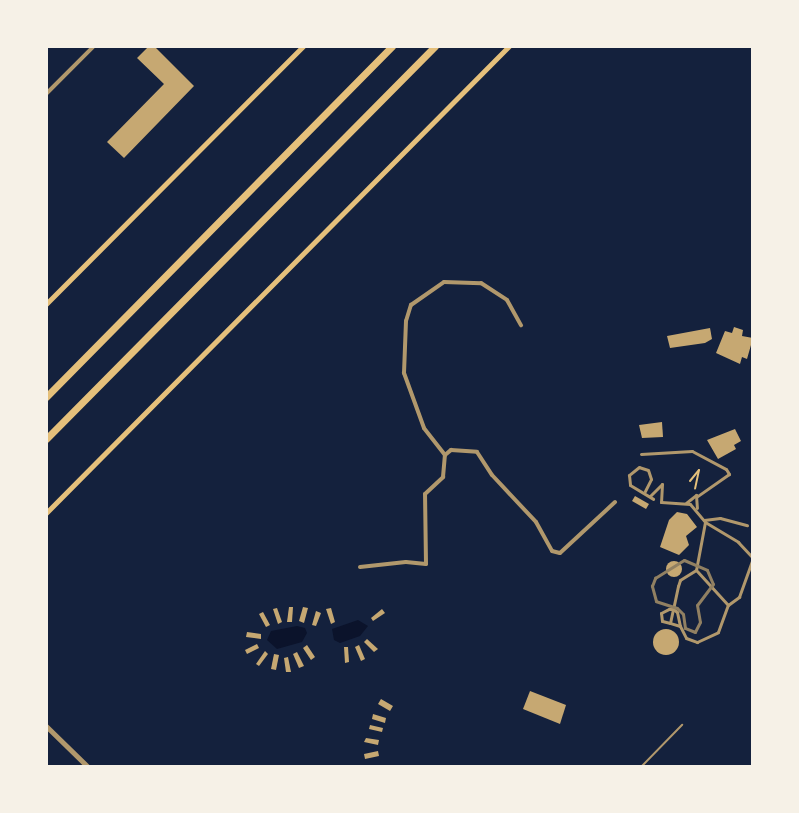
<!DOCTYPE html>
<html>
<head>
<meta charset="utf-8">
<style>
	body { margin:0 }
	#map { position:relative; width:799px; height:813px; overflow:hidden; background:#14213d; font-family:Raleway,sans-serif }
	div>[style] { position:absolute }
	[style*='--x'] { left:calc(var(--x)*1px); top:calc(var(--y)*1px); width:calc(var(--w)*1px); rotate:calc(var(--a)*1deg) }
	.water>* { inset:0; background:#0b132b }
	.building>* { inset:0; background:#c6a872 }
	.round { border-radius:50% }
	.path>* { height:2px; margin:-1px; padding:0 1px; transform-origin:1px; border-radius:1px; background:#e5c07b }
	.service>* { height:2px; margin:-1px; padding:0 1px; transform-origin:1px; border-radius:1px; background:#b1986c }
	.pedestrian>* { height:3px; margin:-1.5px; padding:0 1.5px; transform-origin:1.5px; border-radius:1.5px; background:#b1986c }
	.minor>* { height:4px; margin:-2px; padding:0 2px; transform-origin:2px; border-radius:2px; background:#b1986c }
	.tertiary>* { height:5px; margin:-2.5px; padding:0 2.5px; transform-origin:2.5px; border-radius:2.5px; background:#b1986c }
	.secondary>* { height:5px; margin:-2.5px; padding:0 2.5px; transform-origin:2.5px; border-radius:2.5px; background:#e5c07b }
	.motorway>* { height:7px; margin:-3.5px; padding:0 3.5px; transform-origin:3.5px; border-radius:3.5px; background:#e5c07b }
	.rail>* { height:3px; margin:-1.5px; padding:0 1.5px; transform-origin:1.5px; border-radius:1.5px; background:#918062 }
	span { translate:-50% -50%; white-space:nowrap; text-align:center; line-height:1.15; -webkit-text-stroke:6px #f6f1e7; paint-order:stroke }
	.frame { position:absolute; inset:0; border:48px solid #f6f1e7; pointer-events:none }
</style>
</head>
<body>
<div id="map">
	<div class="water">
		<i style="clip-path:polygon(358px 620px,368px 626px,360px 636px,340px 643px,334px 640px,332px 629px)"></i>
		<i style="clip-path:polygon(297px 626px,305px 628px,307px 633px,302px 642px,277px 649px,267px 640px,271px 631px)"></i>
	</div>
	<div class="building">
		<i style="clip-path:polygon(149px 46px,154px 46px,194px 86px,124px 158px,107px 142px,164px 84px,137px 58px)"></i>
		<i style="clip-path:polygon(734px 327px,743px 330px,742px 336px,753px 338px,747px 359px,742px 357px,740px 364px,716px 353px,725px 331px,732px 333px)"></i>
		<i style="clip-path:polygon(710px 328px,712px 339px,705px 343px,670px 348px,667px 336px)"></i>
		<i style="clip-path:polygon(662px 422px,663px 437px,642px 438px,639px 425px)"></i>
		<i style="clip-path:polygon(735px 429px,741px 441px,734px 445px,736px 449px,718px 459px,707px 440px)"></i>
		<i style="clip-path:polygon(635px 496px,649px 504px,646px 509px,632px 501px)"></i>
		<i style="clip-path:polygon(677px 512px,687px 514px,697px 527px,686px 536px,689px 545px,679px 555px,660px 547px,669px 520px)"></i>
		<i class="round" style="left:666px;top:561px;width:16px;height:16px"></i>
		<i style="clip-path:polygon(289px 607px,293px 607px,292px 622px,287px 622px)"></i>
		<i style="clip-path:polygon(303px 607px,308px 608px,304px 623px,299px 621px)"></i>
		<i style="clip-path:polygon(277px 608px,282px 622px,278px 624px,273px 609px)"></i>
		<i style="clip-path:polygon(331px 608px,335px 622px,331px 624px,326px 609px)"></i>
		<i style="clip-path:polygon(382px 609px,385px 613px,373px 621px,371px 618px)"></i>
		<i style="clip-path:polygon(316px 611px,321px 613px,316px 626px,312px 625px)"></i>
		<i style="clip-path:polygon(263px 612px,270px 625px,266px 627px,259px 614px)"></i>
		<i class="round" style="left:653px;top:629px;width:26px;height:26px"></i>
		<i style="clip-path:polygon(247px 632px,261px 634px,261px 639px,246px 637px)"></i>
		<i style="clip-path:polygon(367px 639px,378px 649px,374px 652px,364px 642px)"></i>
		<i style="clip-path:polygon(257px 644px,259px 648px,247px 654px,245px 650px)"></i>
		<i style="clip-path:polygon(307px 645px,315px 657px,311px 660px,303px 648px)"></i>
		<i style="clip-path:polygon(359px 645px,365px 659px,361px 661px,355px 647px)"></i>
		<i style="clip-path:polygon(344px 647px,348px 647px,349px 662px,345px 663px)"></i>
		<i style="clip-path:polygon(265px 651px,268px 654px,259px 666px,256px 664px)"></i>
		<i style="clip-path:polygon(297px 652px,304px 666px,299px 668px,293px 654px)"></i>
		<i style="clip-path:polygon(274px 654px,279px 655px,276px 670px,271px 669px)"></i>
		<i style="clip-path:polygon(288px 657px,291px 672px,286px 672px,284px 658px)"></i>
		<i style="clip-path:polygon(530px 691px,566px 705px,560px 724px,523px 709px)"></i>
		<i style="clip-path:polygon(381px 699px,393px 706px,390px 711px,378px 704px)"></i>
		<i style="clip-path:polygon(373px 714px,386px 718px,385px 723px,372px 719px)"></i>
		<i style="clip-path:polygon(370px 725px,383px 728px,382px 732px,369px 729px)"></i>
		<i style="clip-path:polygon(366px 738px,379px 740px,378px 745px,364px 742px)"></i>
		<i style="clip-path:polygon(378px 751px,379px 756px,365px 759px,364px 754px)"></i>
	</div>
	<div class="path">
		<i style="--x:690;--y:481;--w:14;--a:-51"></i>
		<i style="--x:699;--y:470;--w:19;--a:102"></i>
	</div>
	<div class="service">
		<i style="--x:641;--y:767;--w:59;--a:-45.7"></i>
	</div>
	<div class="pedestrian">
		<i style="--x:641;--y:454;--w:51;--a:-3.4"></i>
		<i style="--x:692;--y:451;--w:38;--a:28"></i>
		<i style="--x:726;--y:469;--w:6;--a:59"></i>
		<i style="--x:729;--y:474;--w:39;--a:145"></i>
		<i style="--x:645;--y:491;--w:13;--a:-63"></i>
		<i style="--x:651;--y:479;--w:9;--a:-108"></i>
		<i style="--x:648;--y:470;--w:9;--a:-162"></i>
		<i style="--x:639;--y:467;--w:13;--a:141"></i>
		<i style="--x:629;--y:475;--w:10;--a:84"></i>
		<i style="--x:630;--y:485;--w:27;--a:31"></i>
		<i style="--x:650;--y:496;--w:17;--a:-45"></i>
		<i style="--x:662;--y:484;--w:18;--a:93"></i>
		<i style="--x:661;--y:502;--w:29;--a:4"></i>
		<i style="--x:690;--y:504;--w:23;--a:50"></i>
		<i style="--x:705;--y:522;--w:49;--a:100.6"></i>
		<i style="--x:696;--y:570;--w:19;--a:148"></i>
		<i style="--x:680;--y:580;--w:6;--a:108"></i>
		<i style="--x:678;--y:586;--w:24;--a:102"></i>
		<i style="--x:673;--y:609;--w:14;--a:102"></i>
		<i style="--x:670;--y:623;--w:8;--a:-166"></i>
		<i style="--x:662;--y:621;--w:8;--a:-97"></i>
		<i style="--x:661;--y:613;--w:9;--a:-27"></i>
		<i style="--x:669;--y:609;--w:4;--a:0"></i>
		<i style="--x:673;--y:609;--w:5;--a:37"></i>
		<i style="--x:677;--y:612;--w:14;--a:78"></i>
		<i style="--x:680;--y:626;--w:10;--a:-163"></i>
		<i style="--x:686;--y:503;--w:13;--a:-39"></i>
		<i style="--x:696;--y:495;--w:13;--a:86"></i>
		<i style="--x:704;--y:520;--w:16;--a:-7"></i>
		<i style="--x:720;--y:518;--w:28;--a:15"></i>
		<i style="--x:705;--y:522;--w:39;--a:31"></i>
		<i style="--x:738;--y:542;--w:22;--a:47"></i>
		<i style="--x:728;--y:605;--w:14;--a:-36"></i>
		<i style="--x:739;--y:597;--w:41;--a:-70.3"></i>
		<i style="--x:680;--y:626;--w:13;--a:63"></i>
		<i style="--x:686;--y:638;--w:12;--a:20"></i>
		<i style="--x:697;--y:642;--w:23;--a:-25"></i>
		<i style="--x:718;--y:632;--w:29;--a:-70"></i>
		<i style="--x:728;--y:605;--w:46;--a:-132.4"></i>
	</div>
	<div class="minor">
		<i style="--x:46;--y:94;--w:68;--a:-45"></i>
		<i style="--x:445;--y:455;--w:34;--a:-128"></i>
		<i style="--x:424;--y:428;--w:59;--a:-110"></i>
		<i style="--x:404;--y:373;--w:52;--a:-87.8"></i>
		<i style="--x:406;--y:321;--w:17;--a:-73"></i>
		<i style="--x:411;--y:305;--w:40;--a:-34.9"></i>
		<i style="--x:444;--y:282;--w:37;--a:2"></i>
		<i style="--x:481;--y:283;--w:31;--a:33"></i>
		<i style="--x:507;--y:300;--w:29;--a:61"></i>
		<i style="--x:360;--y:567;--w:46;--a:-6.2"></i>
		<i style="--x:406;--y:562;--w:20;--a:6"></i>
		<i style="--x:426;--y:564;--w:70;--a:-90.8"></i>
		<i style="--x:425;--y:494;--w:25;--a:-43"></i>
		<i style="--x:443;--y:477;--w:22;--a:-85"></i>
		<i style="--x:445;--y:455;--w:8;--a:-40"></i>
		<i style="--x:451;--y:450;--w:26;--a:4"></i>
		<i style="--x:477;--y:452;--w:27;--a:57"></i>
		<i style="--x:492;--y:475;--w:64;--a:46.9"></i>
		<i style="--x:536;--y:522;--w:33;--a:61"></i>
		<i style="--x:552;--y:551;--w:8;--a:14"></i>
		<i style="--x:560;--y:553;--w:75;--a:-42.8"></i>
	</div>
	<div class="tertiary">
		<i style="--x:46;--y:726;--w:59;--a:44.3"></i>
	</div>
	<div class="secondary">
		<i style="--x:46;--y:304;--w:364;--a:-45.1"></i>
		<i style="--x:46;--y:513;--w:658;--a:-45.25"></i>
	</div>
	<div class="motorway">
		<i style="--x:46;--y:397;--w:493;--a:-45.4"></i>
		<i style="--x:46;--y:439;--w:553;--a:-45.29"></i>
	</div>
	<div class="rail">
		<i style="--x:684;--y:560;--w:25;--a:23"></i>
		<i style="--x:707;--y:570;--w:15;--a:67"></i>
		<i style="--x:713;--y:584;--w:26;--a:127"></i>
		<i style="--x:697;--y:605;--w:17;--a:80"></i>
		<i style="--x:700;--y:622;--w:11;--a:117"></i>
		<i style="--x:695;--y:632;--w:11;--a:-158"></i>
		<i style="--x:685;--y:628;--w:14;--a:-98"></i>
		<i style="--x:683;--y:614;--w:8;--a:-135"></i>
		<i style="--x:677;--y:608;--w:22;--a:-162"></i>
		<i style="--x:656;--y:601;--w:16;--a:-105"></i>
		<i style="--x:652;--y:586;--w:9;--a:-69"></i>
		<i style="--x:655;--y:578;--w:34;--a:-32"></i>
	</div>
	<div class="frame"></div>
</div>
</body>
</html>
